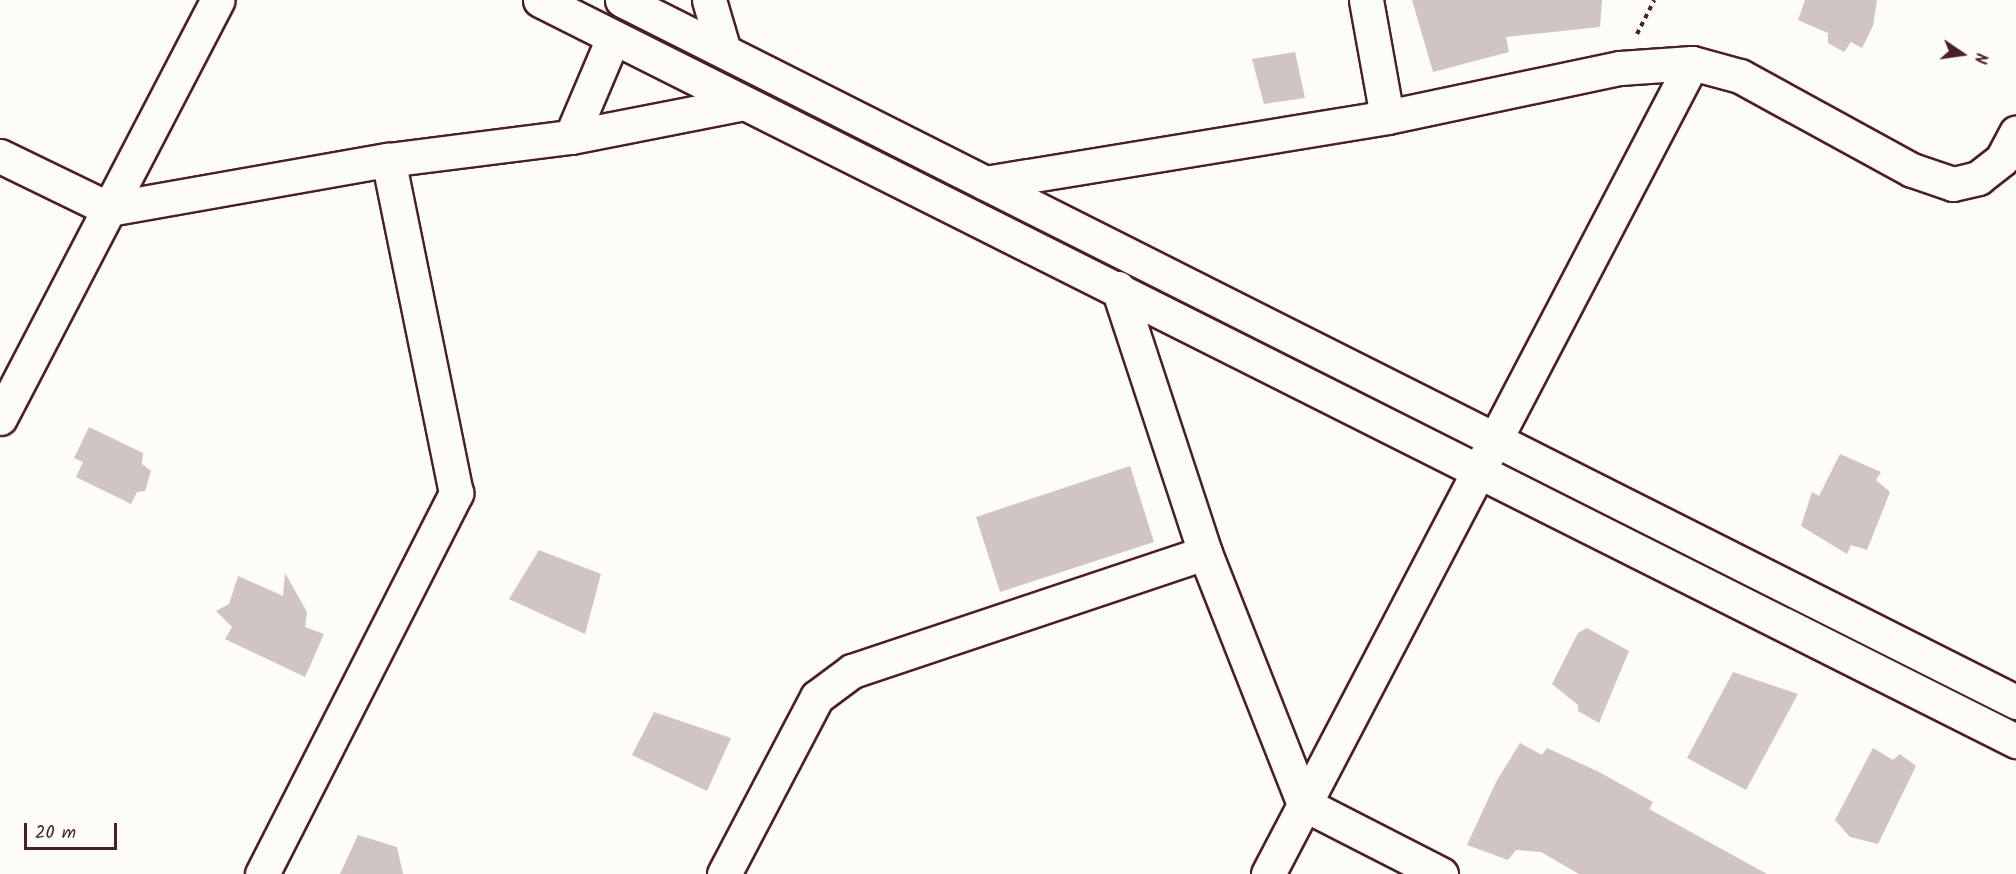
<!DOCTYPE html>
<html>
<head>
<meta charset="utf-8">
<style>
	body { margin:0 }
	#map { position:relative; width:2016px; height:874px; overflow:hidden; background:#fdfcf7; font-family:Kalam,sans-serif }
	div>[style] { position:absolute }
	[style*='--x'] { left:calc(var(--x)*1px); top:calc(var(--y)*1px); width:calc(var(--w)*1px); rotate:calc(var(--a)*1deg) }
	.building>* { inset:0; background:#d0c5c4 }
	.path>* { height:4px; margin-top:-2px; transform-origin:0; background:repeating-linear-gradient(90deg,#4a1f2b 0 4.5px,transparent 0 9px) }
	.roads { filter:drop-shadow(2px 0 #4a1f2b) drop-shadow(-2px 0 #4a1f2b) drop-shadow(0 2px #4a1f2b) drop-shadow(0 -2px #4a1f2b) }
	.minor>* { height:33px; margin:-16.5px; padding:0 16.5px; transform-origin:16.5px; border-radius:16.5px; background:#fdfcf7 }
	span { translate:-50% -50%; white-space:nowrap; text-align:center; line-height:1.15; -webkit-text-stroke:4.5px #fdfcf7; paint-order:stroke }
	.north { position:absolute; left:1932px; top:24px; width:60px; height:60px; -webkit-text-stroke:4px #fdfcf7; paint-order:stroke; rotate:103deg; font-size:16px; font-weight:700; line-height:24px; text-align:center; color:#4a1f2b }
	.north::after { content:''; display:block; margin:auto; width:21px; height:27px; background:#4a1f2b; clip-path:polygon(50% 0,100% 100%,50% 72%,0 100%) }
	.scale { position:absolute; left:24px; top:823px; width:93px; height:27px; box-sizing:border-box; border:3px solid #4a1f2b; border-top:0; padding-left:8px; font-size:18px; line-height:21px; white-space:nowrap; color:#4a1f2b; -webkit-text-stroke:4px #fdfcf7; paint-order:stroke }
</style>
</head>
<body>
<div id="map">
	<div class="building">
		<i style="clip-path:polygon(1412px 0,1602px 0,1600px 27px,1506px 37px,1509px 52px,1433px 72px)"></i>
		<i style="clip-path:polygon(1805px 0,1877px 0,1873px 26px,1862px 48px,1851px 42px,1844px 52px,1828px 43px,1828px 33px,1798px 20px)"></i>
		<i style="clip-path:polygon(1295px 52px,1305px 98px,1264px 104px,1252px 59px)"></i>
		<i style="clip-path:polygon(89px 427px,143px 453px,142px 464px,151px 471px,145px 491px,137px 492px,131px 504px,76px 477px,83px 462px,74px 458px)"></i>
		<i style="clip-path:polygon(1840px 454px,1881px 472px,1876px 480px,1890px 492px,1867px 550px,1851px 545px,1847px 554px,1801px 526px,1812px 492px,1819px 496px)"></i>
		<i style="clip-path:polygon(1130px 466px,1154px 542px,1000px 592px,976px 517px)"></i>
		<i style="clip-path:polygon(539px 550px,601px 574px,585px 634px,509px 599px)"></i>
		<i style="clip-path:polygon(285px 573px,307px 612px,305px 627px,324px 634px,305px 677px,225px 639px,232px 627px,216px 611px,229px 604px,238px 576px,283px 596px)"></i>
		<i style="clip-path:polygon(1587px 628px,1629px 651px,1599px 723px,1578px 711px,1578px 705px,1552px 684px,1578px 633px)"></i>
		<i style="clip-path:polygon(1733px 672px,1798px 694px,1746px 790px,1687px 758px)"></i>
		<i style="clip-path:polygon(654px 712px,731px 738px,707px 791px,632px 755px)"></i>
		<i style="clip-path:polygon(1520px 743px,1542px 755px,1547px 748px,1599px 772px,1653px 802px,1649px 809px,1767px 874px,1579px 874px,1541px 852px,1516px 850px,1508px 860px,1467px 845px,1496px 782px)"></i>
		<i style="clip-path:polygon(1873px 748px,1893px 760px,1900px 754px,1916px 766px,1878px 844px,1850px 837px,1835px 820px)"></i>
		<i style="clip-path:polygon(358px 835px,397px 847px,403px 874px,340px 874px)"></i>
	</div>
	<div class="path">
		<i style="--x:1637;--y:34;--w:38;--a:-63"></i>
	</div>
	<div class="roads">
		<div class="minor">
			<i style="--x:540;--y:0;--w:1652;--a:26.66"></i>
			<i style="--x:622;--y:0;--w:1561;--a:26.73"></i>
			<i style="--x:709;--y:0;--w:53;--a:73.6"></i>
			<i style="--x:1366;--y:0;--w:119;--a:79.8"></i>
			<i style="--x:571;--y:137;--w:108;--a:-67"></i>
			<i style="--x:0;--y:156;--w:121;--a:25.9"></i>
			<i style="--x:109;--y:209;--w:283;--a:-10"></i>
			<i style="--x:388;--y:160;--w:184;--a:-7.2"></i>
			<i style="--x:571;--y:137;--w:171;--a:-11.1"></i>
			<i style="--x:985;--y:183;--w:407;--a:-9.3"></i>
			<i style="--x:1387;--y:117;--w:238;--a:-11.9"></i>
			<i style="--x:1620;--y:68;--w:72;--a:-4"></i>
			<i style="--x:1692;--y:63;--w:50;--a:15.2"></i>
			<i style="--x:1740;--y:76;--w:196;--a:28.7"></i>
			<i style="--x:1912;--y:170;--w:43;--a:18.9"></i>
			<i style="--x:1953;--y:184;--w:26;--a:-13"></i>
			<i style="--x:1978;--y:178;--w:31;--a:-38"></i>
			<i style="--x:2002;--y:159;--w:30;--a:-62"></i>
			<i style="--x:1118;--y:288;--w:279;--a:71.8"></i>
			<i style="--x:1205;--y:553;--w:270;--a:68.5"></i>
			<i style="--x:1304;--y:804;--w:154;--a:27.1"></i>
			<i style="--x:0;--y:418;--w:471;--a:-62.5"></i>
			<i style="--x:262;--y:874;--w:428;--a:-63"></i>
			<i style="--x:456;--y:493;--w:340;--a:-101.5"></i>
			<i style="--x:724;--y:874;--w:200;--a:-62.3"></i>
			<i style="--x:817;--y:697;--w:44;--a:-36.6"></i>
			<i style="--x:852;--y:671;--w:372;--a:-18.5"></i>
			<i style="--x:1268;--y:874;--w:915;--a:-62.4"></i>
		</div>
	</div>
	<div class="north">N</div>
	<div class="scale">20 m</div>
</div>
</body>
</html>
